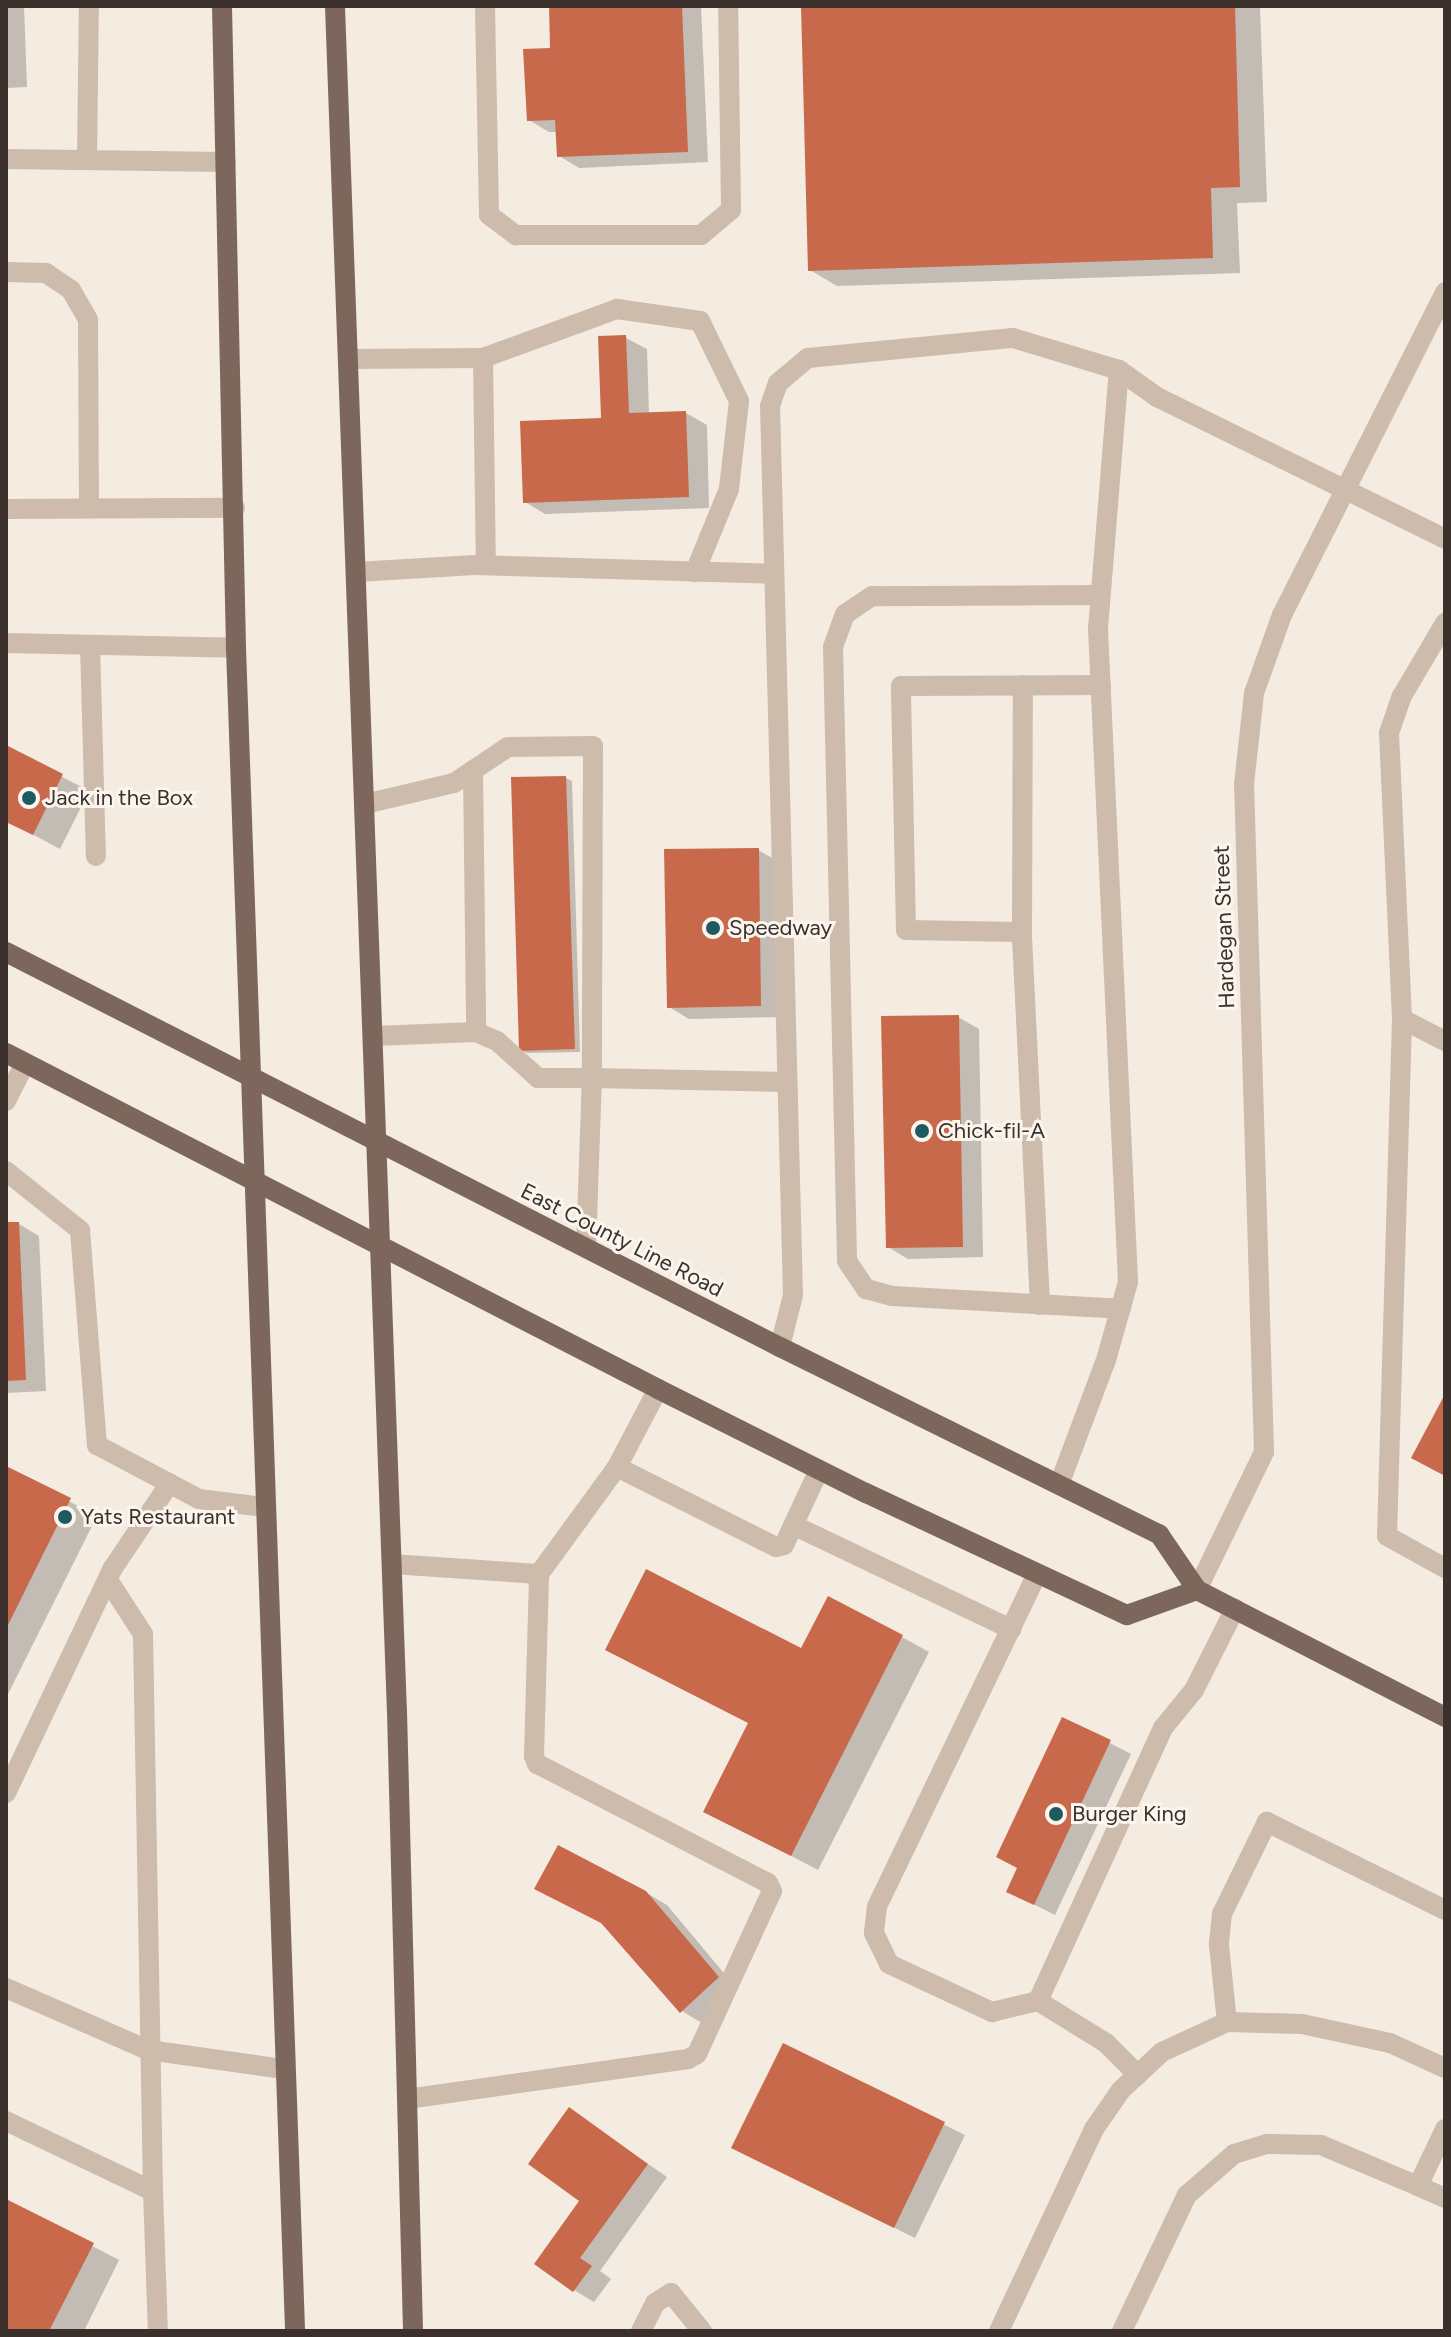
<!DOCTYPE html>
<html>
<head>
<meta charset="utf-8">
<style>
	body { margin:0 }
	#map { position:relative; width:1451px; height:2337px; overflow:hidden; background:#f4ebe1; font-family:Figtree,sans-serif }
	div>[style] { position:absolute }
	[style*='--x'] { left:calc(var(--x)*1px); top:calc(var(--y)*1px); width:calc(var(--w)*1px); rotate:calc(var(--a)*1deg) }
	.shadow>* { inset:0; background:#0003 }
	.building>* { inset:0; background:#c8694b }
	.lane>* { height:20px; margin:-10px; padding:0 10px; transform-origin:10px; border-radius:10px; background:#cdbbac }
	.street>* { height:20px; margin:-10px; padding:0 10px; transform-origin:10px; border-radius:10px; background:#cdbbac }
	.primary>* { height:20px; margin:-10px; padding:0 10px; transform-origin:10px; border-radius:10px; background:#7d675c }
	.dots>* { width:22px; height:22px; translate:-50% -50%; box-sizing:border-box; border:4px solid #fbf5ee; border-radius:50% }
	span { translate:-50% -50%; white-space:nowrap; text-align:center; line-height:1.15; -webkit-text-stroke:6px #fbf5ee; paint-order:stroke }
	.poi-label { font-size:22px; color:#3b302b }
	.left { translate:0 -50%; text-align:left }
	.street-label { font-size:22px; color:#3b302b }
	.frame { position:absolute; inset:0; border:8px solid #3b302b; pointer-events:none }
</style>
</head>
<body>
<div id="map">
	<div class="shadow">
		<i style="clip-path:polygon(6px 6px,24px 6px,27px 87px,6px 88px)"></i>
		<i style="clip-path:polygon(551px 6px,701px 6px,708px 162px,579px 168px,559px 156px,557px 132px,549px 132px,529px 120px,552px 50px)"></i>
		<i style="clip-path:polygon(803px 6px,1260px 6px,1267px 202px,1237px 203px,1240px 273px,837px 286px,810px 270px)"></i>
		<i style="clip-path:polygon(626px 338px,647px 349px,649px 414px,686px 413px,707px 425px,709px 508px,545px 514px,525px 502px,603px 420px)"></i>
		<i style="clip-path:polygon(6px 747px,89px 791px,60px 849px,6px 820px)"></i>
		<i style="clip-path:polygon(566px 778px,572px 781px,580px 1052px,527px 1053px,521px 1050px)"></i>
		<i style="clip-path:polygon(758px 850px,779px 862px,781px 1017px,689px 1019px,669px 1007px)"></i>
		<i style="clip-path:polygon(958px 1017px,979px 1029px,983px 1257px,908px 1259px,888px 1247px)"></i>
		<i style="clip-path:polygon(6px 1224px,19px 1224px,39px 1236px,46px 1391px,6px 1393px)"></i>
		<i style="clip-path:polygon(6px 1468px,97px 1516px,6px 1698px)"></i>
		<i style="clip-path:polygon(902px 1637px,929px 1652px,818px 1870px,706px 1811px,750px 1723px,802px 1651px)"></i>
		<i style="clip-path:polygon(1063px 1719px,1131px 1754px,1055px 1915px,1009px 1892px,1019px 1869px)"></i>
		<i style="clip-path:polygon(645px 1892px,667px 1905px,738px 1990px,702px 2023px,682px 2011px)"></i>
		<i style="clip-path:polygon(783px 2045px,965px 2135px,915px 2238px,734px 2148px)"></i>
		<i style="clip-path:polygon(569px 2110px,667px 2177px,600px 2271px,611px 2279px,594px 2302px,574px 2290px,582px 2200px)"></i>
		<i style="clip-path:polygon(6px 2201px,119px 2260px,84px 2331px,6px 2331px)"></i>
	</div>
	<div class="building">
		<i style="clip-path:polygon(549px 6px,682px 6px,688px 152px,557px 157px,555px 120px,527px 121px,523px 49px,550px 48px)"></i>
		<i style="clip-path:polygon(801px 6px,1235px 6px,1240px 187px,1211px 188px,1213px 258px,808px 271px)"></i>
		<i style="clip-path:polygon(626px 335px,629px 413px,686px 411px,689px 497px,523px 503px,520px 421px,601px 418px,598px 336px)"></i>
		<i style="clip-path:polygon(6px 745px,63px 774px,33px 835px,6px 822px)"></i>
		<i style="clip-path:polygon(566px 776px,575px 1049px,519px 1051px,511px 777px)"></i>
		<i style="clip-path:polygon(759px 848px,761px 1006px,667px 1008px,664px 849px)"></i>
		<i style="clip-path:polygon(959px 1015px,963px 1247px,886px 1248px,881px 1016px)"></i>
		<i style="clip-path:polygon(6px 1222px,19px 1222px,26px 1380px,6px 1381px)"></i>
		<i style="clip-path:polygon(1445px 1394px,1445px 1476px,1411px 1458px)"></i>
		<i style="clip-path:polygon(6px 1466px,71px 1498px,6px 1629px)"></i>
		<i style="clip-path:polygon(646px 1569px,801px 1648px,828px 1596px,903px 1635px,791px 1856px,703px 1812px,748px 1723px,605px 1650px)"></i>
		<i style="clip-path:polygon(1062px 1717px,1111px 1740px,1034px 1905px,1006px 1892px,1017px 1868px,996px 1857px)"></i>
		<i style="clip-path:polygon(558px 1845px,646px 1891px,719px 1977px,680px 2013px,601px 1923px,534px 1889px)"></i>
		<i style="clip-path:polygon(783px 2043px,945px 2122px,894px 2228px,731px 2148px)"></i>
		<i style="clip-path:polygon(569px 2107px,648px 2164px,580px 2258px,592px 2266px,573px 2292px,534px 2264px,579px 2201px,528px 2164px)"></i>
		<i style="clip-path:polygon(6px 2199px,94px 2243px,49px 2331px,6px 2331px)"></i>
	</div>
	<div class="lane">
		<i style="--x:485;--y:6;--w:209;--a:88.9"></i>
		<i style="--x:489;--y:215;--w:34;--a:37"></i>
		<i style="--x:516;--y:235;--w:185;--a:0"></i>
		<i style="--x:701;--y:235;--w:39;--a:-40"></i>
		<i style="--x:731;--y:210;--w:204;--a:-90.8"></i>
		<i style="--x:6;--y:159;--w:220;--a:0.8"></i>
		<i style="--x:87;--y:160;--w:154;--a:-89.3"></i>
		<i style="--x:6;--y:272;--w:40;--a:1.4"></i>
		<i style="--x:46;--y:273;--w:30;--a:34"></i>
		<i style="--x:71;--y:290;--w:34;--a:60"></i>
		<i style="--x:88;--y:320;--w:188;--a:89.7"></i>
		<i style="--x:483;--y:358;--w:207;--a:89.2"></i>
		<i style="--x:348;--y:359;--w:135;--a:-0.4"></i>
		<i style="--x:483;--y:358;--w:143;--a:-20.1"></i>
		<i style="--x:617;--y:309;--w:84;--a:8.2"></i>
		<i style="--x:700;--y:321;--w:89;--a:64"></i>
		<i style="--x:739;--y:401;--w:89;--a:96.5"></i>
		<i style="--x:729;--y:489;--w:90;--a:112.3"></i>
		<i style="--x:6;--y:509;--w:229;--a:-0.3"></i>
		<i style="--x:356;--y:572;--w:119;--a:-3.4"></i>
		<i style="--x:475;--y:565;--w:299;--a:1.7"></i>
		<i style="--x:1100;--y:595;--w:228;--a:179.7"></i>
		<i style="--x:872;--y:596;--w:32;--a:146"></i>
		<i style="--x:845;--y:614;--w:35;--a:110"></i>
		<i style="--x:833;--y:647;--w:614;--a:88.69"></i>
		<i style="--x:847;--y:1261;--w:34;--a:56"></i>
		<i style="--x:866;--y:1289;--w:27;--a:15"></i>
		<i style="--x:892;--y:1296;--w:229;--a:3.2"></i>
		<i style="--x:6;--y:643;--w:230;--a:1.2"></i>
		<i style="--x:90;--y:645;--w:211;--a:88.4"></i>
		<i style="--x:473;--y:770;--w:262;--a:89.3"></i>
		<i style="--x:365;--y:804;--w:91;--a:-13.3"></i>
		<i style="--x:454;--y:783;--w:65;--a:-33.7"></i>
		<i style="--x:508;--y:747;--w:85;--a:-0.7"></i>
		<i style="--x:593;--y:746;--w:332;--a:90.2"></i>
		<i style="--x:592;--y:1078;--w:54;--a:180"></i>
		<i style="--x:538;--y:1078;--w:55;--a:-137.9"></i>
		<i style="--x:497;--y:1041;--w:23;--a:-157"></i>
		<i style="--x:476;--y:1032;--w:103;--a:177.8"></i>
		<i style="--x:1022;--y:932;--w:247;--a:-89.8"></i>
		<i style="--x:1402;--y:1019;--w:286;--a:-92.6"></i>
		<i style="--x:1389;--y:733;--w:39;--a:-71"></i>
		<i style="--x:1402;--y:696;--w:85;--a:-59.5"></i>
		<i style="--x:1445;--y:1041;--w:48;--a:-152.9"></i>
		<i style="--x:1402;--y:1019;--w:517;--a:91.66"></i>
		<i style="--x:1387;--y:1536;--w:66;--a:28.9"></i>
		<i style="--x:6;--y:1101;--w:42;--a:-63.4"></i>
		<i style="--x:6;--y:1171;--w:95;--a:38.6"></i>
		<i style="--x:80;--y:1230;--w:216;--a:85.5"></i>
		<i style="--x:97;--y:1445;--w:115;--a:27.9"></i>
		<i style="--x:199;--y:1499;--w:65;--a:7"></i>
		<i style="--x:586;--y:1248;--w:170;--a:-88"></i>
		<i style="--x:592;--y:1078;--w:195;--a:1.2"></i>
		<i style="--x:1040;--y:1305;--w:373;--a:-92.8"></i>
		<i style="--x:1022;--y:932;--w:116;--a:-179"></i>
		<i style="--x:906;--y:930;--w:244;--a:-91.2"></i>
		<i style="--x:901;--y:686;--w:200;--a:-0.3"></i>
		<i style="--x:780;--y:1347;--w:54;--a:-76"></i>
		<i style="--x:793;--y:1295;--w:889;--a:-91.48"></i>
		<i style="--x:770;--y:406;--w:24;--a:-71"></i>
		<i style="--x:778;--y:383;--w:39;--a:-40"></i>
		<i style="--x:808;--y:358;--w:206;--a:-5.6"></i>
		<i style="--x:1013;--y:338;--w:111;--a:16.8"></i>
		<i style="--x:617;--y:1467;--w:178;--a:26.7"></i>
		<i style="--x:776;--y:1547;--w:8;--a:-14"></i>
		<i style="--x:784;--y:1545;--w:83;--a:-65"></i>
		<i style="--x:1059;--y:1485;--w:134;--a:-69.4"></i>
		<i style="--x:1106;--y:1360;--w:81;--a:-74.2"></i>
		<i style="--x:1128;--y:1282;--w:654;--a:-92.63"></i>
		<i style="--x:1098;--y:629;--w:260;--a:-85.4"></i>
		<i style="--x:1119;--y:370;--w:47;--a:35.4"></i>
		<i style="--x:1157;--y:397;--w:321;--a:26.2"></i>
		<i style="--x:793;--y:1525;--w:242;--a:25.5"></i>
		<i style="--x:392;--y:1564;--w:147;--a:3.9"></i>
		<i style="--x:539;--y:1574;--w:132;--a:-53.9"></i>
		<i style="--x:617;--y:1467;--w:88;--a:-62.3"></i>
		<i style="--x:1037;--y:1574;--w:369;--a:115.7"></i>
		<i style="--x:877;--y:1907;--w:26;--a:97"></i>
		<i style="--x:874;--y:1933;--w:34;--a:64"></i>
		<i style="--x:889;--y:1964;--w:114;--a:25"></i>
		<i style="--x:992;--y:2012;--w:47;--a:-13.4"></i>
		<i style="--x:1038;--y:2001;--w:300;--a:-65.4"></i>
		<i style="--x:1163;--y:1728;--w:49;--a:-50.8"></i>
		<i style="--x:1194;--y:1690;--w:91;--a:-63.2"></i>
		<i style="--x:108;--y:1580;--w:64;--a:57.1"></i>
		<i style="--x:143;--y:1634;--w:557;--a:88.97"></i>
		<i style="--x:6;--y:1793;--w:249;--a:-64.6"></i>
		<i style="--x:113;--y:1568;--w:102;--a:-56.2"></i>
		<i style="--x:1445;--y:1910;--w:199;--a:-153.7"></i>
		<i style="--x:1267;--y:1822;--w:102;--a:116.1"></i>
		<i style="--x:1222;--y:1914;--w:31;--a:96"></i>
		<i style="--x:1219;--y:1945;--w:77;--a:84.1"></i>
		<i style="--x:1227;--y:2022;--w:75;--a:1.5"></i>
		<i style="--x:1302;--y:2024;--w:90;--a:12.2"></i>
		<i style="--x:1390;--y:2043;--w:60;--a:24.4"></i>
		<i style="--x:6;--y:1988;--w:155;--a:23.6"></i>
		<i style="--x:148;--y:2050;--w:137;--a:8"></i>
		<i style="--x:1038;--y:2001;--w:80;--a:31.7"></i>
		<i style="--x:1106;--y:2043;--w:45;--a:45"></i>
		<i style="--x:407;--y:2099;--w:284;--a:-8.1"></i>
		<i style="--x:688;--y:2059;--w:10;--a:-29"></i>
		<i style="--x:697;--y:2054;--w:179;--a:-65.3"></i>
		<i style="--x:772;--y:1891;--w:9;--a:-117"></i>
		<i style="--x:768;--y:1883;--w:260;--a:-152.7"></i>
		<i style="--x:537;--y:1764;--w:9;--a:-111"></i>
		<i style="--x:534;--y:1756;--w:182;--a:-88.4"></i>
		<i style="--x:6;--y:2121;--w:163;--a:25.5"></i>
		<i style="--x:153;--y:2191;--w:140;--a:88"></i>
		<i style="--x:1445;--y:2129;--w:63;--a:115.3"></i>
		<i style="--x:1418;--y:2186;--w:30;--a:24"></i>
		<i style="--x:641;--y:2331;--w:31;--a:-63"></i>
		<i style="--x:655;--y:2303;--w:19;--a:-32"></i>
		<i style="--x:671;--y:2293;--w:49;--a:50.8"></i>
		<i style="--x:1122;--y:2331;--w:151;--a:-64.5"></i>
		<i style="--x:1187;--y:2195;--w:62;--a:-41.1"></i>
		<i style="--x:1234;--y:2154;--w:34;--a:-17"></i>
		<i style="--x:1267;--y:2144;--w:54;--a:1.1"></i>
		<i style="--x:1321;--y:2145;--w:105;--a:22.9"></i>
	</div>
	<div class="street">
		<i style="--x:1197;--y:1590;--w:153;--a:-64.1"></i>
		<i style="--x:1264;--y:1452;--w:668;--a:-91.71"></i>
		<i style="--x:1244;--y:784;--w:92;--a:-83.7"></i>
		<i style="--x:1254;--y:693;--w:83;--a:-70.3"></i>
		<i style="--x:1282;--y:615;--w:362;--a:-63.2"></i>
		<i style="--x:999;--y:2331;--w:223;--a:-64.8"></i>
		<i style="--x:1094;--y:2129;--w:47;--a:-55.3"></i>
		<i style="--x:1121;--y:2090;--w:56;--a:-42.8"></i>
		<i style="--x:1162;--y:2052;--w:72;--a:-24.8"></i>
	</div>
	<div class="primary">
		<i style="--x:222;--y:6;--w:642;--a:88.75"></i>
		<i style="--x:236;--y:648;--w:1684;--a:87.99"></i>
		<i style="--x:335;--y:6;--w:1706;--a:87.92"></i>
		<i style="--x:397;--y:1711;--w:620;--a:88.52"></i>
		<i style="--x:6;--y:952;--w:869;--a:27.04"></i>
		<i style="--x:780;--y:1347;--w:423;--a:26.3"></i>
		<i style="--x:1159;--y:1534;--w:68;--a:55.8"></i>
		<i style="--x:1197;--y:1590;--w:279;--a:27.1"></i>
		<i style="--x:6;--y:1053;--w:733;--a:27.26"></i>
		<i style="--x:658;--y:1389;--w:233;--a:26.6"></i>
		<i style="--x:866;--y:1493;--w:288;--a:25.1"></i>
		<i style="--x:1127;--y:1615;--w:74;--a:-19.7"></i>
	</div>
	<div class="dots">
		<i style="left:29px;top:798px;background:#1f5a5e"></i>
		<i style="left:713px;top:928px;background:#1f5a5e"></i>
		<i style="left:922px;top:1131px;background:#1f5a5e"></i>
		<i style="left:65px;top:1517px;background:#1f5a5e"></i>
		<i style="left:1056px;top:1814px;background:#1f5a5e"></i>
	</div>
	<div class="poi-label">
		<span class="left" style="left:45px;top:798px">Jack in the Box</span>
		<span class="left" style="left:729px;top:928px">Speedway</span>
		<span class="left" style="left:938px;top:1131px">Chick-fil-A</span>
		<span class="left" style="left:81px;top:1517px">Yats Restaurant</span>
		<span class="left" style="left:1072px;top:1814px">Burger King</span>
	</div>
	<div class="street-label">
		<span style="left:1224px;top:927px;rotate:-92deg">Hardegan Street</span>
		<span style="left:622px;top:1240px;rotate:27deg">East County Line Road</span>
	</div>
	<div class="frame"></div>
</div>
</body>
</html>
